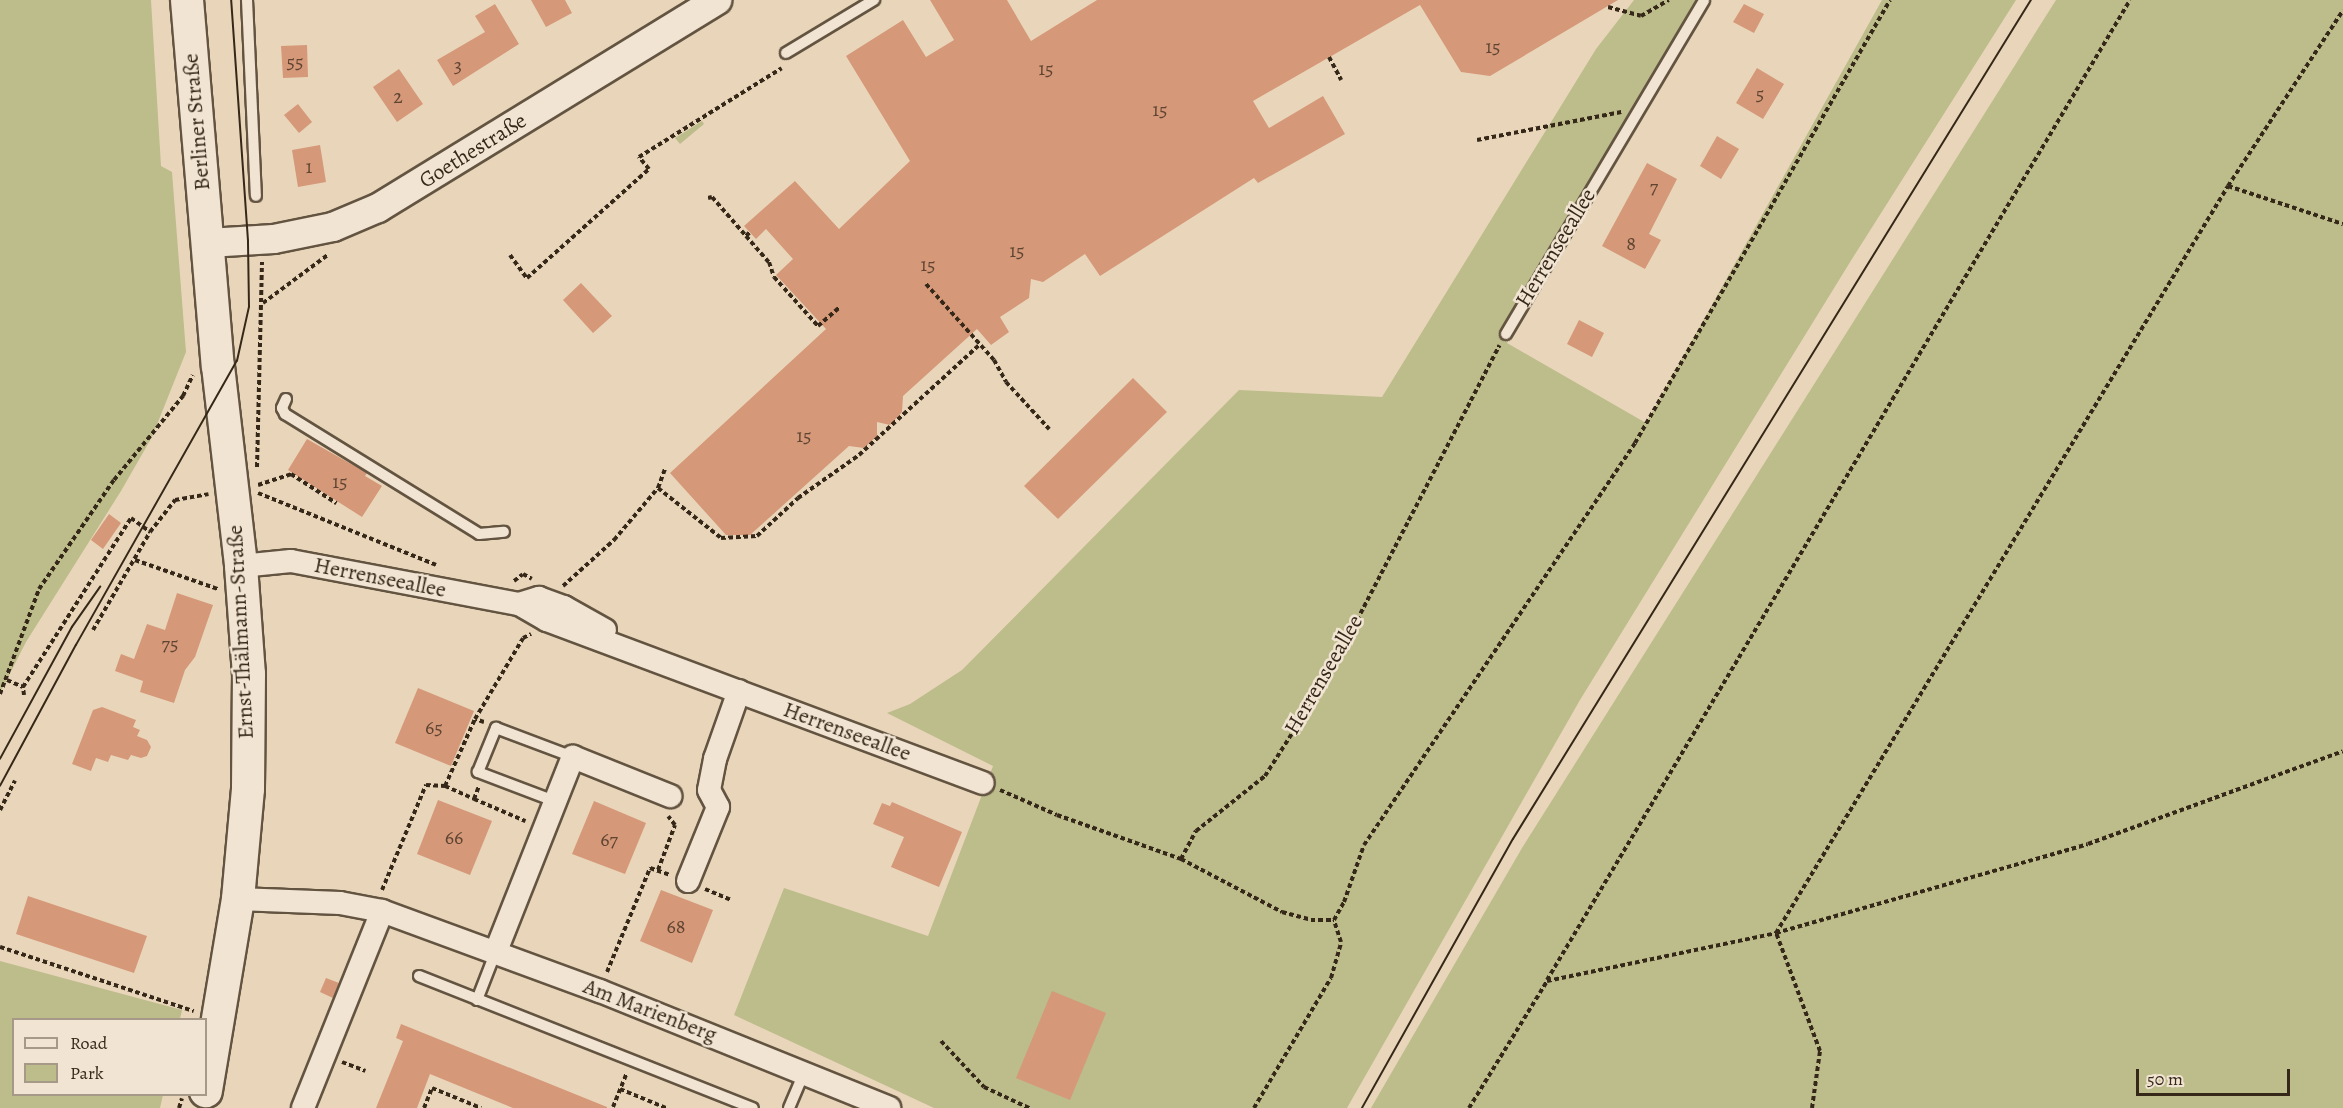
<!DOCTYPE html>
<html>
<head>
<meta charset="utf-8">
<style>
	body { margin:0 }
	#map { position:relative; width:2343px; height:1108px; overflow:hidden; background:#e9d6ba; font-family:Alegreya,serif }
	div>[style] { position:absolute }
	[style*='--x'] { left:calc(var(--x)*1px); top:calc(var(--y)*1px); width:calc(var(--w)*1px); rotate:calc(var(--a)*1deg) }
	.green>* { inset:0; background:#bdbc8b }
	.building>* { inset:0; background:#d59879 }
	.path>* { height:4px; margin-top:-2px; transform-origin:0; background:repeating-linear-gradient(90deg,#362819 0 4.5px,transparent 0 7.5px) }
	.roads { filter:drop-shadow(2px 0 #635441) drop-shadow(-2px 0 #635441) drop-shadow(0 2px #635441) drop-shadow(0 -2px #635441) }
	.service>* { height:10px; margin:-5px; padding:0 5px; transform-origin:5px; border-radius:5px; background:#f1e4d2 }
	.minor>* { height:22px; margin:-11px; padding:0 11px; transform-origin:11px; border-radius:11px; background:#f1e4d2 }
	.tertiary>* { height:28px; margin:-14px; padding:0 14px; transform-origin:14px; border-radius:14px; background:#f1e4d2 }
	.secondary>* { height:32px; margin:-16px; padding:0 16px; transform-origin:16px; border-radius:16px; background:#f1e4d2 }
	.tram>* { height:1.5px; margin:-0.75px; padding:0 0.75px; transform-origin:0.75px; border-radius:0.75px; background:#362819 }
	span { translate:-50% -50%; white-space:nowrap; text-align:center; line-height:1.15; -webkit-text-stroke:5px #f1e4d2; paint-order:stroke }
	.number-label { font-size:20px; color:#5e4431 }
	.number-label span { -webkit-text-stroke-width:0 }
	.street-label { font-size:22px; color:#362819 }
	.legend { position:absolute; left:12px; top:1018px; width:195px; height:78px; box-sizing:border-box; background:#f1e4d2; border:2px solid #a69988; margin:0; padding:8px 10px; list-style:none; font-size:18px; color:#362819 }
	.legend li { display:flex; align-items:center; gap:12px; height:30px }
	.legend b { width:30px; border:2px solid #a69988 }
	.scale { position:absolute; left:2136px; top:1069px; width:154px; height:27px; box-sizing:border-box; border:3px solid #362819; border-top:0; padding-left:8px; font-size:18px; line-height:21px; white-space:nowrap; color:#362819; -webkit-text-stroke:4px #f1e4d2; paint-order:stroke }
</style>
</head>
<body>
<div id="map">
	<div class="green">
		<i style="clip-path:polygon(0 0,151px 0,161px 166px,172px 172px,186px 352px,152px 437px,121px 491px,26px 642px,0 693px)"></i>
		<i style="clip-path:polygon(1634px 0,1705px 0,1507px 343px,1646px 423px,1882px 0,2016px 0,1852px 259px,1580px 700px,1347px 1108px,934px 1108px,734px 1015px,784px 888px,928px 936px,993px 766px,887px 713px,910px 704px,962px 670px,1239px 390px,1382px 397px,1596px 49px)"></i>
		<i style="clip-path:polygon(2056px 0,2343px 0,2343px 1108px,1371px 1108px,1522px 848px)"></i>
		<i style="clip-path:polygon(702px 121px,704px 124px,680px 144px,675px 138px)"></i>
		<i style="clip-path:polygon(0 961px,182px 1010px,180px 1019px,14px 1020px,14px 1094px,163px 1095px,160px 1108px,0 1108px)"></i>
	</div>
	<div class="building">
		<i style="clip-path:polygon(531px 0,565px 0,572px 13px,546px 27px)"></i>
		<i style="clip-path:polygon(930px 0,1007px 0,1031px 41px,1097px 0,1618px 0,1490px 76px,1461px 72px,1420px 5px,1253px 101px,1269px 128px,1323px 96px,1345px 134px,1258px 183px,1254px 178px,1100px 276px,1085px 254px,1043px 282px,1031px 279px,1029px 298px,1000px 317px,1009px 332px,991px 345px,977px 329px,903px 396px,902px 412px,890px 425px,877px 422px,877px 436px,864px 448px,849px 446px,750px 535px,726px 535px,670px 473px,826px 329px,776px 275px,793px 259px,766px 229px,756px 239px,744px 226px,795px 181px,839px 229px,910px 161px,846px 56px,903px 20px,926px 57px,954px 40px)"></i>
		<i style="clip-path:polygon(495px 4px,519px 44px,453px 86px,437px 60px,485px 32px,475px 16px)"></i>
		<i style="clip-path:polygon(1744px 4px,1764px 14px,1754px 33px,1733px 22px)"></i>
		<i style="clip-path:polygon(307px 45px,308px 77px,283px 78px,281px 46px)"></i>
		<i style="clip-path:polygon(1757px 68px,1784px 84px,1763px 119px,1736px 103px)"></i>
		<i style="clip-path:polygon(399px 69px,423px 104px,397px 122px,373px 87px)"></i>
		<i style="clip-path:polygon(298px 104px,312px 122px,299px 133px,284px 115px)"></i>
		<i style="clip-path:polygon(1717px 136px,1739px 149px,1721px 179px,1700px 166px)"></i>
		<i style="clip-path:polygon(320px 145px,326px 182px,298px 187px,292px 150px)"></i>
		<i style="clip-path:polygon(1647px 163px,1677px 179px,1649px 234px,1661px 240px,1645px 269px,1602px 246px)"></i>
		<i style="clip-path:polygon(581px 283px,612px 316px,593px 333px,563px 300px)"></i>
		<i style="clip-path:polygon(1579px 320px,1604px 333px,1592px 357px,1567px 344px)"></i>
		<i style="clip-path:polygon(1133px 378px,1167px 412px,1058px 519px,1024px 486px)"></i>
		<i style="clip-path:polygon(307px 439px,367px 473px,365px 476px,382px 486px,362px 517px,288px 470px)"></i>
		<i style="clip-path:polygon(109px 514px,121px 523px,103px 549px,91px 540px)"></i>
		<i style="clip-path:polygon(177px 593px,213px 605px,195px 657px,185px 670px,174px 703px,140px 692px,143px 681px,115px 671px,121px 654px,134px 659px,147px 624px,165px 630px)"></i>
		<i style="clip-path:polygon(418px 688px,474px 711px,451px 766px,395px 743px)"></i>
		<i style="clip-path:polygon(102px 707px,136px 720px,133px 727px,140px 730px,137px 736px,147px 740px,151px 747px,147px 756px,141px 758px,131px 755px,128px 760px,111px 755px,108px 762px,96px 758px,91px 771px,72px 764px,93px 710px)"></i>
		<i style="clip-path:polygon(438px 800px,492px 821px,470px 875px,417px 854px)"></i>
		<i style="clip-path:polygon(594px 801px,646px 823px,625px 874px,572px 854px)"></i>
		<i style="clip-path:polygon(892px 802px,962px 832px,939px 887px,891px 867px,904px 837px,873px 824px,882px 803px,890px 806px)"></i>
		<i style="clip-path:polygon(661px 890px,713px 910px,692px 963px,640px 941px)"></i>
		<i style="clip-path:polygon(28px 896px,147px 936px,134px 973px,16px 934px)"></i>
		<i style="clip-path:polygon(326px 978px,339px 983px,333px 998px,320px 992px)"></i>
		<i style="clip-path:polygon(1052px 991px,1106px 1013px,1070px 1100px,1016px 1078px)"></i>
		<i style="clip-path:polygon(401px 1024px,607px 1107px,607px 1108px,513px 1108px,430px 1074px,417px 1108px,376px 1108px,403px 1041px,396px 1038px)"></i>
	</div>
	<div class="path">
		<i style="--x:1608;--y:7;--w:34;--a:15"></i>
		<i style="--x:1641;--y:16;--w:32;--a:-30"></i>
		<i style="--x:1329;--y:57;--w:26;--a:62"></i>
		<i style="--x:1477;--y:140;--w:147;--a:-11"></i>
		<i style="--x:2228;--y:186;--w:121;--a:18.3"></i>
		<i style="--x:708;--y:198;--w:4;--a:-14"></i>
		<i style="--x:712;--y:197;--w:52;--a:48.9"></i>
		<i style="--x:746;--y:236;--w:6;--a:-45"></i>
		<i style="--x:746;--y:236;--w:35;--a:49"></i>
		<i style="--x:769;--y:262;--w:16;--a:72"></i>
		<i style="--x:774;--y:277;--w:66;--a:48.1"></i>
		<i style="--x:818;--y:326;--w:28;--a:-41"></i>
		<i style="--x:510;--y:255;--w:29;--a:54"></i>
		<i style="--x:527;--y:278;--w:164;--a:-41.8"></i>
		<i style="--x:649;--y:169;--w:16;--a:-130"></i>
		<i style="--x:639;--y:157;--w:168;--a:-31.9"></i>
		<i style="--x:926;--y:284;--w:102;--a:48.2"></i>
		<i style="--x:994;--y:360;--w:25;--a:61"></i>
		<i style="--x:1006;--y:382;--w:64;--a:47.5"></i>
		<i style="--x:263;--y:303;--w:82;--a:-36.6"></i>
		<i style="--x:257;--y:467;--w:205;--a:-88.6"></i>
		<i style="--x:258;--y:485;--w:35;--a:-18"></i>
		<i style="--x:291;--y:474;--w:54;--a:32.8"></i>
		<i style="--x:658;--y:488;--w:80;--a:38.4"></i>
		<i style="--x:721;--y:538;--w:36;--a:-3"></i>
		<i style="--x:757;--y:536;--w:56;--a:-42.8"></i>
		<i style="--x:798;--y:498;--w:75;--a:-35.2"></i>
		<i style="--x:859;--y:455;--w:164;--a:-42.5"></i>
		<i style="--x:258;--y:493;--w:192;--a:22"></i>
		<i style="--x:135;--y:560;--w:88;--a:19.3"></i>
		<i style="--x:514;--y:581;--w:11;--a:-38"></i>
		<i style="--x:523;--y:574;--w:10;--a:29"></i>
		<i style="--x:563;--y:586;--w:69;--a:-42"></i>
		<i style="--x:614;--y:540;--w:68;--a:-49.8"></i>
		<i style="--x:658;--y:488;--w:20;--a:-70"></i>
		<i style="--x:93;--y:630;--w:113;--a:-59.8"></i>
		<i style="--x:150;--y:532;--w:41;--a:-52"></i>
		<i style="--x:175;--y:500;--w:34;--a:-10"></i>
		<i style="--x:7;--y:680;--w:17;--a:24"></i>
		<i style="--x:0;--y:694;--w:112;--a:-69.6"></i>
		<i style="--x:39;--y:589;--w:132;--a:-55.5"></i>
		<i style="--x:114;--y:480;--w:109;--a:-50.6"></i>
		<i style="--x:183;--y:396;--w:23;--a:-65"></i>
		<i style="--x:24;--y:695;--w:8;--a:-97"></i>
		<i style="--x:23;--y:687;--w:201;--a:-57.4"></i>
		<i style="--x:131;--y:518;--w:24;--a:36"></i>
		<i style="--x:484;--y:722;--w:9;--a:-162"></i>
		<i style="--x:475;--y:719;--w:94;--a:-59.3"></i>
		<i style="--x:523;--y:638;--w:9;--a:-27"></i>
		<i style="--x:445;--y:786;--w:73;--a:-65.9"></i>
		<i style="--x:1000;--y:790;--w:62;--a:23.7"></i>
		<i style="--x:1057;--y:815;--w:132;--a:19.5"></i>
		<i style="--x:1181;--y:859;--w:114;--a:27.7"></i>
		<i style="--x:1282;--y:912;--w:30;--a:15"></i>
		<i style="--x:1311;--y:920;--w:23;--a:0"></i>
		<i style="--x:1334;--y:920;--w:21;--a:-61"></i>
		<i style="--x:1344;--y:902;--w:60;--a:-70.7"></i>
		<i style="--x:1364;--y:845;--w:485;--a:-56"></i>
		<i style="--x:1635;--y:443;--w:511;--a:-60.07"></i>
		<i style="--x:474;--y:799;--w:56;--a:23.3"></i>
		<i style="--x:0;--y:810;--w:33;--a:-63"></i>
		<i style="--x:1181;--y:859;--w:32;--a:-62"></i>
		<i style="--x:1196;--y:831;--w:88;--a:-38.6"></i>
		<i style="--x:1265;--y:776;--w:114;--a:-57.6"></i>
		<i style="--x:1326;--y:680;--w:377;--a:-62.6"></i>
		<i style="--x:658;--y:870;--w:48;--a:-69.3"></i>
		<i style="--x:675;--y:825;--w:11;--a:-128"></i>
		<i style="--x:705;--y:889;--w:28;--a:23"></i>
		<i style="--x:382;--y:890;--w:114;--a:-67.3"></i>
		<i style="--x:426;--y:785;--w:19;--a:3"></i>
		<i style="--x:445;--y:786;--w:32;--a:24"></i>
		<i style="--x:474;--y:799;--w:14;--a:-69"></i>
		<i style="--x:0;--y:947;--w:204;--a:18.3"></i>
		<i style="--x:607;--y:972;--w:113;--a:-67.5"></i>
		<i style="--x:650;--y:868;--w:21;--a:19"></i>
		<i style="--x:1547;--y:980;--w:1140;--a:-59.25"></i>
		<i style="--x:941;--y:1041;--w:63;--a:46.9"></i>
		<i style="--x:984;--y:1087;--w:50;--a:25"></i>
		<i style="--x:342;--y:1062;--w:25;--a:21"></i>
		<i style="--x:620;--y:1089;--w:50;--a:22.4"></i>
		<i style="--x:613;--y:1107;--w:37;--a:-68"></i>
		<i style="--x:179;--y:1108;--w:10;--a:-73"></i>
		<i style="--x:424;--y:1108;--w:22;--a:-68"></i>
		<i style="--x:432;--y:1088;--w:53;--a:22.2"></i>
		<i style="--x:1254;--y:1108;--w:151;--a:-59.4"></i>
		<i style="--x:1331;--y:978;--w:37;--a:-74"></i>
		<i style="--x:1341;--y:942;--w:23;--a:-108"></i>
		<i style="--x:1469;--y:1108;--w:149;--a:-58.4"></i>
		<i style="--x:1547;--y:981;--w:234;--a:-11.8"></i>
		<i style="--x:1776;--y:933;--w:873;--a:-58.82"></i>
		<i style="--x:2228;--y:186;--w:210;--a:-56.8"></i>
		<i style="--x:1812;--y:1108;--w:58;--a:-82"></i>
		<i style="--x:1820;--y:1051;--w:126;--a:-110.4"></i>
		<i style="--x:1776;--y:933;--w:324;--a:-15.9"></i>
		<i style="--x:2088;--y:844;--w:271;--a:-20"></i>
	</div>
	<div class="roads">
		<div class="service">
			<i style="--x:247;--y:0;--w:196;--a:87.4"></i>
			<i style="--x:786;--y:53;--w:103;--a:-31.1"></i>
			<i style="--x:1506;--y:334;--w:388;--a:-59.3"></i>
			<i style="--x:286;--y:399;--w:10;--a:114"></i>
			<i style="--x:282;--y:408;--w:7;--a:63"></i>
			<i style="--x:285;--y:414;--w:228;--a:31.7"></i>
			<i style="--x:479;--y:534;--w:25;--a:-5"></i>
			<i style="--x:557;--y:802;--w:85;--a:-159.2"></i>
			<i style="--x:478;--y:772;--w:48;--a:-67.8"></i>
			<i style="--x:496;--y:728;--w:82;--a:20.6"></i>
			<i style="--x:419;--y:976;--w:359;--a:21.6"></i>
			<i style="--x:477;--y:1000;--w:53;--a:-68.8"></i>
			<i style="--x:789;--y:1108;--w:39;--a:-67"></i>
		</div>
		<div class="minor">
			<i style="--x:241;--y:566;--w:50;--a:-5.7"></i>
			<i style="--x:291;--y:561;--w:232;--a:10.7"></i>
			<i style="--x:519;--y:604;--w:32;--a:30"></i>
			<i style="--x:547;--y:620;--w:465;--a:20.5"></i>
			<i style="--x:519;--y:604;--w:21;--a:-17"></i>
			<i style="--x:539;--y:598;--w:27;--a:20"></i>
			<i style="--x:564;--y:607;--w:47;--a:29.3"></i>
			<i style="--x:688;--y:881;--w:80;--a:-67.9"></i>
			<i style="--x:718;--y:807;--w:19;--a:-118"></i>
			<i style="--x:709;--y:790;--w:32;--a:-79"></i>
			<i style="--x:715;--y:759;--w:72;--a:-70.6"></i>
			<i style="--x:238;--y:899;--w:102;--a:2.2"></i>
			<i style="--x:340;--y:903;--w:43;--a:10.8"></i>
			<i style="--x:382;--y:911;--w:232;--a:20.2"></i>
			<i style="--x:600;--y:991;--w:312;--a:22"></i>
			<i style="--x:496;--y:951;--w:209;--a:-68.4"></i>
			<i style="--x:573;--y:757;--w:105;--a:21.9"></i>
			<i style="--x:303;--y:1108;--w:212;--a:-68.1"></i>
		</div>
		<div class="tertiary">
			<i style="--x:208;--y:243;--w:66;--a:-3.5"></i>
			<i style="--x:274;--y:239;--w:60;--a:-11.5"></i>
			<i style="--x:333;--y:227;--w:49;--a:-22.9"></i>
			<i style="--x:378;--y:208;--w:398;--a:-31.5"></i>
		</div>
		<div class="secondary">
			<i style="--x:187;--y:0;--w:367;--a:85.2"></i>
			<i style="--x:218;--y:366;--w:201;--a:83.4"></i>
			<i style="--x:241;--y:566;--w:108;--a:85.8"></i>
			<i style="--x:249;--y:674;--w:115;--a:90.5"></i>
			<i style="--x:248;--y:789;--w:110;--a:95.2"></i>
			<i style="--x:238;--y:899;--w:195;--a:99.5"></i>
		</div>
	</div>
	<div class="tram">
		<i style="--x:0;--y:759;--w:150;--a:-61.4"></i>
		<i style="--x:72;--y:627;--w:49;--a:-55"></i>
		<i style="--x:0;--y:786;--w:160;--a:-61.7"></i>
		<i style="--x:76;--y:645;--w:326;--a:-60.5"></i>
		<i style="--x:237;--y:361;--w:55;--a:-77.5"></i>
		<i style="--x:249;--y:307;--w:66;--a:-90.9"></i>
		<i style="--x:248;--y:241;--w:242;--a:-94"></i>
		<i style="--x:1362;--y:1108;--w:308;--a:-60.7"></i>
		<i style="--x:1513;--y:839;--w:986;--a:-58.31"></i>
	</div>
	<div class="number-label">
		<span style="left:1493px;top:46px">15</span>
		<span style="left:295px;top:61px">55</span>
		<span style="left:458px;top:65px">3</span>
		<span style="left:1046px;top:68px">15</span>
		<span style="left:1760px;top:93px">5</span>
		<span style="left:398px;top:96px">2</span>
		<span style="left:1160px;top:109px">15</span>
		<span style="left:309px;top:166px">1</span>
		<span style="left:1654px;top:186px">7</span>
		<span style="left:1631px;top:243px">8</span>
		<span style="left:1017px;top:250px">15</span>
		<span style="left:928px;top:264px">15</span>
		<span style="left:804px;top:435px">15</span>
		<span style="left:340px;top:481px">15</span>
		<span style="left:170px;top:643px">75</span>
		<span style="left:434px;top:727px">65</span>
		<span style="left:454px;top:837px">66</span>
		<span style="left:609px;top:839px">67</span>
		<span style="left:676px;top:926px">68</span>
	</div>
	<div class="street-label">
		<span style="left:197px;top:122px;rotate:-95deg">Berliner Straße</span>
		<span style="left:473px;top:151px;rotate:-32deg">Goethestraße</span>
		<span style="left:1556px;top:248px;rotate:-59deg">Herrenseeallee</span>
		<span style="left:380px;top:578px;rotate:11deg">Herrenseeallee</span>
		<span style="left:241px;top:632px;rotate:-93deg">Ernst-Thälmann-Straße</span>
		<span style="left:1324px;top:675px;rotate:-60deg">Herrenseeallee</span>
		<span style="left:847px;top:732px;rotate:20deg">Herrenseeallee</span>
		<span style="left:650px;top:1011px;rotate:21deg">Am Marienberg</span>
	</div>
	<ul class="legend">
	<li><b style="height:8px;background:#f1e4d2"></b>Road</li>
	<li><b style="height:16px;background:#bdbc8b"></b>Park</li>
	</ul>
	<div class="scale">50 m</div>
</div>
</body>
</html>
